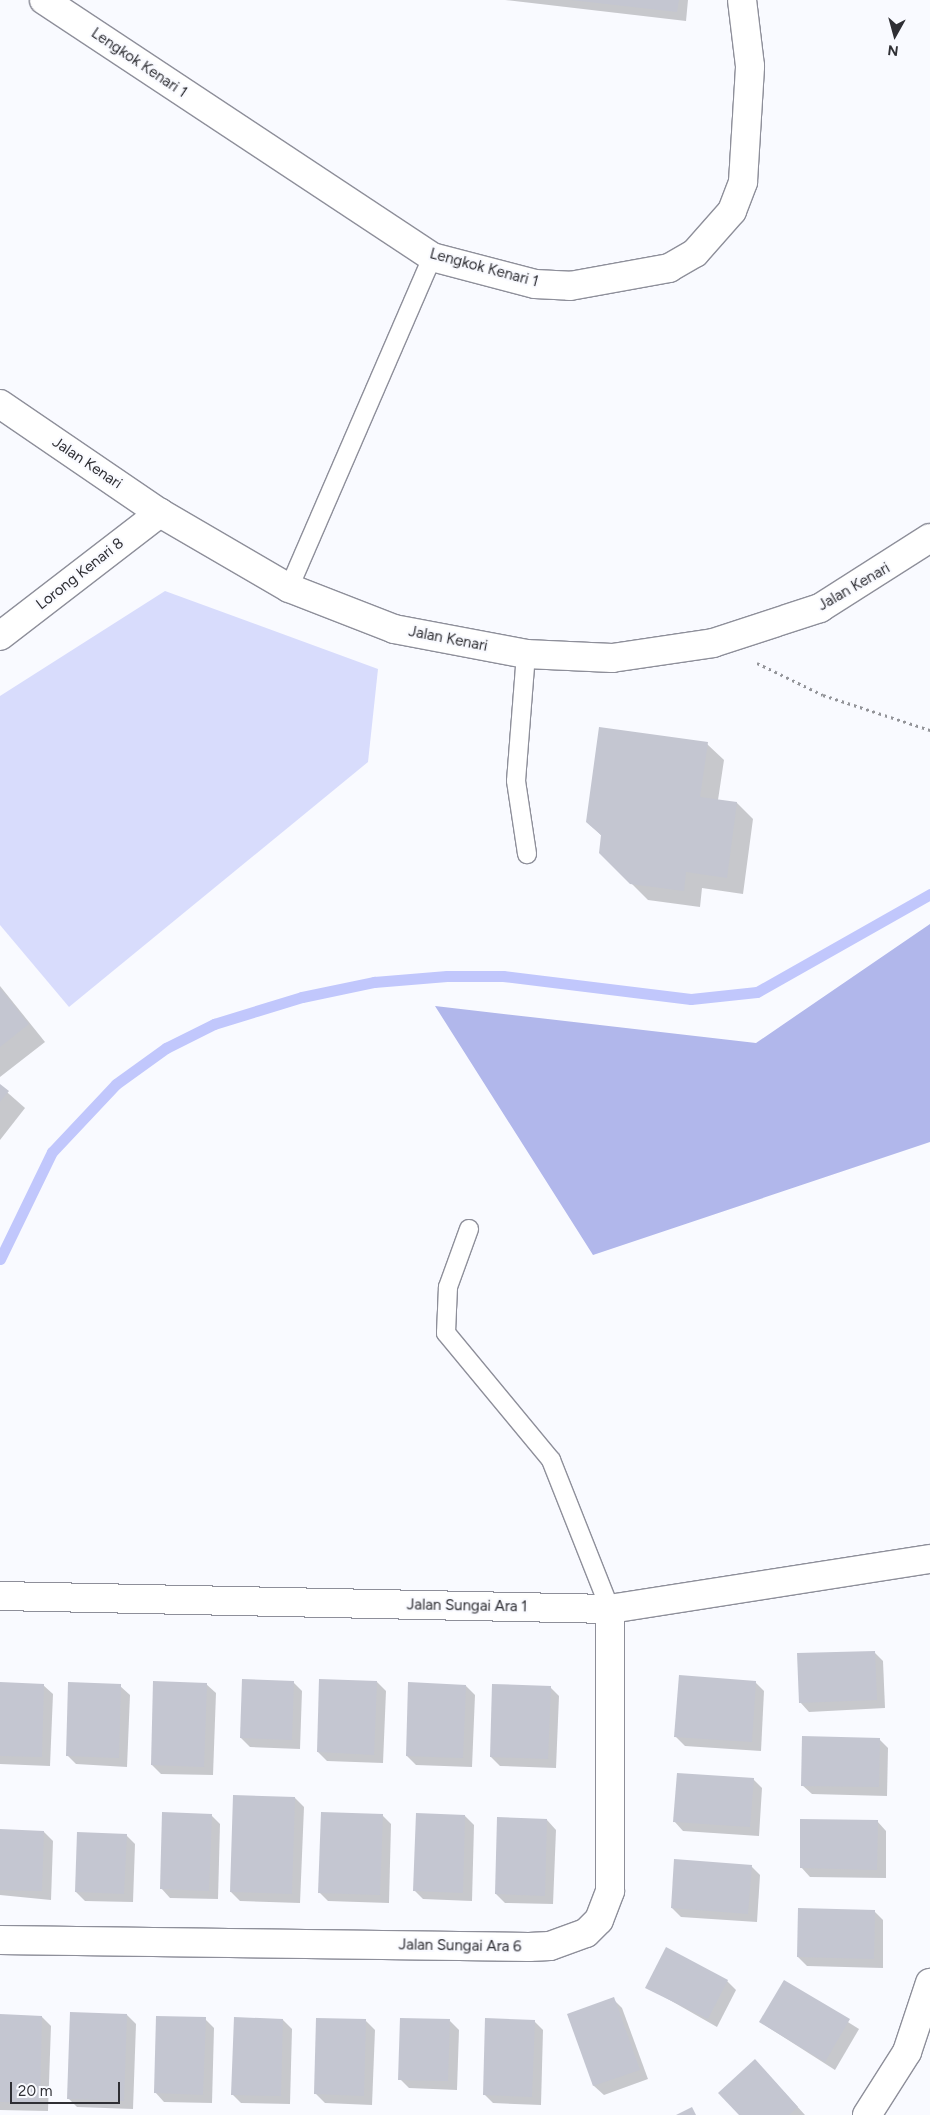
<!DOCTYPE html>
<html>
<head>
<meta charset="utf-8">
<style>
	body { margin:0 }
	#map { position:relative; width:930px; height:2115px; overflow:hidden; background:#f9faff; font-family:Figtree,sans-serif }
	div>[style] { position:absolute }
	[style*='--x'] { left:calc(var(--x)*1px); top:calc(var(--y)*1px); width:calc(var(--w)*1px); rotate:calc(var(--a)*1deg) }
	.green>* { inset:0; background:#d8dcfc }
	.forest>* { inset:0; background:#b1b7eb }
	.shadow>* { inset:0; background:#0003 }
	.stream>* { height:11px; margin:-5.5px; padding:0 5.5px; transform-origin:5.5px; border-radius:5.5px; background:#c1c7fc }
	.building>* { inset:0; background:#c4c6d1 }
	.path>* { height:3px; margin-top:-1.5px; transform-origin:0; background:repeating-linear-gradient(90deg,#939499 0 2.5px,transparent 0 6.5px) }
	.roads { filter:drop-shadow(1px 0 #8e8f9a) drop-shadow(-1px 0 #8e8f9a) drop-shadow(0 1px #8e8f9a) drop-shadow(0 -1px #8e8f9a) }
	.service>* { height:18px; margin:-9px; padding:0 9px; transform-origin:9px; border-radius:9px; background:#fff }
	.minor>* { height:28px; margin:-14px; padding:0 14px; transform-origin:14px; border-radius:14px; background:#fff }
	.tertiary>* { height:28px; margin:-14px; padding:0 14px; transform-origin:14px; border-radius:14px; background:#fff }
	span { translate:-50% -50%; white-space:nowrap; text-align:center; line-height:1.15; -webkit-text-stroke:4px #f9faff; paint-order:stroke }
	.street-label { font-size:15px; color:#2f2f34 }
	.north { position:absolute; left:870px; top:10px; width:50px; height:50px; -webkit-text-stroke:4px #f9faff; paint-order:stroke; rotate:187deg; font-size:14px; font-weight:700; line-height:20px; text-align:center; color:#2f2f34 }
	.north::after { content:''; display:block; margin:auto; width:18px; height:22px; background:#2f2f34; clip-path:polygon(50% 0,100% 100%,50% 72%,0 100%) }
	.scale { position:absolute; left:10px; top:2082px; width:110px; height:22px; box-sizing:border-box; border:2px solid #2f2f34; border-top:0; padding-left:6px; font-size:15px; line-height:18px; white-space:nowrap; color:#2f2f34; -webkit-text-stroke:4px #f9faff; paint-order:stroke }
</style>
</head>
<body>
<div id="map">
	<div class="green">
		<i style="clip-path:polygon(165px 591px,378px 669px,368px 762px,69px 1007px,0 925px,0 696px)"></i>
	</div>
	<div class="forest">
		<i style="clip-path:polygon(930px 924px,930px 1142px,593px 1255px,435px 1006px,756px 1043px)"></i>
	</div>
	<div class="shadow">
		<i style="clip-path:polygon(505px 0,688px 0,686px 21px)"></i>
		<i style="clip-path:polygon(707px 744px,724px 760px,718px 800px,737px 803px,753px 819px,743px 894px,702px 888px,700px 907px,648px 900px,600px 852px,602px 836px,587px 822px)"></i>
		<i style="clip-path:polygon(0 986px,45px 1042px,0 1077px)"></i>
		<i style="clip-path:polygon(0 1086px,25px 1108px,0 1140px)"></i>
		<i style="clip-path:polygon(874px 1652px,883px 1661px,885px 1708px,809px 1712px,800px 1702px)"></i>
		<i style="clip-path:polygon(293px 1682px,302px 1691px,300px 1749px,250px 1747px,241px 1738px)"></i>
		<i style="clip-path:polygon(377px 1682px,386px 1691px,383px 1763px,327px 1761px,318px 1752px)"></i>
		<i style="clip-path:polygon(755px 1682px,764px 1691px,761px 1751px,685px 1746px,676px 1737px)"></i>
		<i style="clip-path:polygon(0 1683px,43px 1685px,53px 1694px,50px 1766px,0 1764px)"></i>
		<i style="clip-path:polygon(206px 1684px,216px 1693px,213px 1775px,161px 1774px,152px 1765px)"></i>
		<i style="clip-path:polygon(120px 1686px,130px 1695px,127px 1767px,76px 1764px,67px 1755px)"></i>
		<i style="clip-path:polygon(466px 1686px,475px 1695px,472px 1767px,416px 1765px,407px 1756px)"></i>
		<i style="clip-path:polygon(550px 1687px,559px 1696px,556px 1768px,500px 1766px,491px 1757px)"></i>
		<i style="clip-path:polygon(879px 1739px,888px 1748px,887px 1796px,812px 1794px,802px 1785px)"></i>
		<i style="clip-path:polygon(753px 1779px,762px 1788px,759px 1836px,683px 1831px,674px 1821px)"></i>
		<i style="clip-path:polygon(295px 1798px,304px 1807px,300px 1903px,240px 1901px,231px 1892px)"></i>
		<i style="clip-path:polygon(211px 1815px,220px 1824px,218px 1899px,170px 1898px,161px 1888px)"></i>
		<i style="clip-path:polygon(382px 1815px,391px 1824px,389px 1903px,328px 1901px,319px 1892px)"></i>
		<i style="clip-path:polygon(465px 1816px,474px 1825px,472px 1901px,423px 1899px,414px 1890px)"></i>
		<i style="clip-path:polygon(547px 1820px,556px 1830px,553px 1904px,505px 1903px,496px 1894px)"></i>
		<i style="clip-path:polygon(877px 1821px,886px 1831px,886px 1878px,810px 1877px,801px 1867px)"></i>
		<i style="clip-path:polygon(0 1830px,44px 1832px,53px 1841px,51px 1900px,0 1895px)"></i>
		<i style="clip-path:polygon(126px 1835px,135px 1844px,133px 1902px,85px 1901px,76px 1892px)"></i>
		<i style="clip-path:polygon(751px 1866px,760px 1875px,757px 1922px,681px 1917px,672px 1908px)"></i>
		<i style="clip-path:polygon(874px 1911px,883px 1920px,883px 1968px,807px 1966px,798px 1957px)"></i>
		<i style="clip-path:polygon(727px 1981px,736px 1990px,717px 2027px,647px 1987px)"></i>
		<i style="clip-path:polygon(784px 1982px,859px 2029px,835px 2070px,760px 2022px)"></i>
		<i style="clip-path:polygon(613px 1999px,622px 2008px,648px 2079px,604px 2095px,594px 2086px,568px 2015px)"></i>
		<i style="clip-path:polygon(0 2015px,42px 2017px,51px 2026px,48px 2111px,0 2110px)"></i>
		<i style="clip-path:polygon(127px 2015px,136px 2024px,133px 2109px,77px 2107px,68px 2098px)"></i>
		<i style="clip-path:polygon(205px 2019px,214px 2028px,212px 2103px,164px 2102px,155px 2092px)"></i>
		<i style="clip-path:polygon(283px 2020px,292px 2029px,290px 2104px,241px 2103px,232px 2094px)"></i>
		<i style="clip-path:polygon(366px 2021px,375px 2030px,372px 2105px,325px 2103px,316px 2094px)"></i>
		<i style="clip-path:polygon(450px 2021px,459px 2030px,457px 2090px,409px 2088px,400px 2079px)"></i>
		<i style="clip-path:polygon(534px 2021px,543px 2030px,541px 2105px,493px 2103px,484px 2094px)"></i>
		<i style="clip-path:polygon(764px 2070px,805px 2115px,740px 2115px)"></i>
	</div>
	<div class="stream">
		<i style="--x:0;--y:1259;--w:119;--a:-64.1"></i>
		<i style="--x:52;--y:1152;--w:93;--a:-46.7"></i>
		<i style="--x:116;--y:1084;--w:62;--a:-35.8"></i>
		<i style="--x:166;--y:1048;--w:54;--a:-26.6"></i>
		<i style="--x:214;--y:1024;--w:92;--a:-17.1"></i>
		<i style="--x:302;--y:997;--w:74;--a:-11.8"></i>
		<i style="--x:374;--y:982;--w:73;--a:-4.7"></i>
		<i style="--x:447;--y:976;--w:56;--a:0"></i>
		<i style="--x:503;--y:976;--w:189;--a:7"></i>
		<i style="--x:691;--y:999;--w:66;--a:-6.1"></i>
		<i style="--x:757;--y:992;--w:199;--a:-29.5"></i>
	</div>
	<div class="building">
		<i style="clip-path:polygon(571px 0,679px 0,677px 12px)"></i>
		<i style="clip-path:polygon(599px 727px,708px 742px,700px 797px,737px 802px,727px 878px,686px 872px,684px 891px,630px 884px,599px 853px,601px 835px,586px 822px)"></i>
		<i style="clip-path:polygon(0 988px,29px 1024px,0 1047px)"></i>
		<i style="clip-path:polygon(0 1084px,9px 1091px,0 1102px)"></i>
		<i style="clip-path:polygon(875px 1651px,877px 1700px,799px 1703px,797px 1653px)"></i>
		<i style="clip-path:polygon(679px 1675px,756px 1681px,752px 1742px,674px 1737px)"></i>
		<i style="clip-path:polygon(242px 1679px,294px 1681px,292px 1740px,240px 1738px)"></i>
		<i style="clip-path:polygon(319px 1679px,377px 1681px,374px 1755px,317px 1752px)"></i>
		<i style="clip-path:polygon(153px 1681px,207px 1683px,204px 1767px,151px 1765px)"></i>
		<i style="clip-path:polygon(0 1682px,44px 1684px,42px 1757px,0 1756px)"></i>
		<i style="clip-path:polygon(68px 1682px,121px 1684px,119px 1758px,66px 1756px)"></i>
		<i style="clip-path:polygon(408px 1682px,466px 1685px,463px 1758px,406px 1756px)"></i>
		<i style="clip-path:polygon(492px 1684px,551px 1686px,548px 1759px,490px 1757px)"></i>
		<i style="clip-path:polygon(802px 1736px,880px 1738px,879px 1787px,801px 1786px)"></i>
		<i style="clip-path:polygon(677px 1773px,754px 1778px,750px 1827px,673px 1822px)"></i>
		<i style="clip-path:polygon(233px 1795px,295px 1797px,292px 1894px,230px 1892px)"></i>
		<i style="clip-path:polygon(162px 1812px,212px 1814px,209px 1891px,160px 1889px)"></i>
		<i style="clip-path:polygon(321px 1812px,383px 1814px,380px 1895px,318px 1893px)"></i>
		<i style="clip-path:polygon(416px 1813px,465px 1815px,463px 1893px,413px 1891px)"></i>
		<i style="clip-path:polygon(497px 1817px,547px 1819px,545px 1896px,495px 1894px)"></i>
		<i style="clip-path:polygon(800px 1819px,878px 1820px,877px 1870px,800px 1868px)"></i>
		<i style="clip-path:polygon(0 1829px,44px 1831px,42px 1891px,0 1890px)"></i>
		<i style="clip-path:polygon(77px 1832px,127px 1834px,124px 1894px,75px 1892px)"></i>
		<i style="clip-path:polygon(674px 1859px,752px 1865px,748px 1914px,671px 1908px)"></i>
		<i style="clip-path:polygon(798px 1908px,875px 1910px,874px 1959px,797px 1957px)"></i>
		<i style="clip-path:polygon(666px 1947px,728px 1980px,708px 2019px,645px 1988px)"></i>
		<i style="clip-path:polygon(784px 1980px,850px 2019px,825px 2062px,759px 2022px)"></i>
		<i style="clip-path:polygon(614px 1997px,640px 2070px,593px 2086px,567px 2014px)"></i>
		<i style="clip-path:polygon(70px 2012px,127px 2014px,124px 2101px,67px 2099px)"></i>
		<i style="clip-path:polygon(0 2014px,42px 2016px,40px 2103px,0 2102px)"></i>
		<i style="clip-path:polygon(156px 2016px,206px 2017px,203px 2095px,154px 2093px)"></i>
		<i style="clip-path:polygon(234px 2017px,283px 2019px,281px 2096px,231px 2095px)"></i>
		<i style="clip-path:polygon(316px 2018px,366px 2019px,364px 2096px,314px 2094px)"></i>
		<i style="clip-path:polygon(400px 2018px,450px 2019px,448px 2081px,398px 2080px)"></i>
		<i style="clip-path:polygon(485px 2018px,535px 2020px,532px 2097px,483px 2095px)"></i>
		<i style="clip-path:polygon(755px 2059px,798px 2107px,789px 2115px,739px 2115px,718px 2093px)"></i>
		<i style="clip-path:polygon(692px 2107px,696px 2115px,676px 2115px)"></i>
	</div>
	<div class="path">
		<i style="--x:757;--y:663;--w:73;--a:25.9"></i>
		<i style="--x:823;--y:695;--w:113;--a:18.1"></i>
	</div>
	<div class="roads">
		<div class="service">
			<i style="--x:289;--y:588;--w:361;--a:-66.6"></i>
			<i style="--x:526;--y:654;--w:127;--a:94.5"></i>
			<i style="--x:516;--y:781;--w:74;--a:81.4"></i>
			<i style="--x:469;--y:1229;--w:62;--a:109.9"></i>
			<i style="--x:448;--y:1287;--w:46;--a:92.5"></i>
			<i style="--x:446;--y:1333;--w:165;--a:50.4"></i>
			<i style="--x:551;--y:1460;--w:160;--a:68.4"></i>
		</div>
		<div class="minor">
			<i style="--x:44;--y:0;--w:465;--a:33.5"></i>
			<i style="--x:432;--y:257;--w:106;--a:14.7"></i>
			<i style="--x:535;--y:284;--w:35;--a:3"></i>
			<i style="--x:570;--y:286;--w:101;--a:-10.3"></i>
			<i style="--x:669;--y:268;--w:30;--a:-30"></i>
			<i style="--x:695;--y:253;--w:56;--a:-48.6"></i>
			<i style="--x:732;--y:211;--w:31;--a:-69"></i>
			<i style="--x:743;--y:182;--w:116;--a:-86.5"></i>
			<i style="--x:750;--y:66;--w:66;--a:-96.9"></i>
			<i style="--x:0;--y:636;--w:202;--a:-37.6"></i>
			<i style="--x:0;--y:1596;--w:610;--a:1.22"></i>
			<i style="--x:610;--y:1609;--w:324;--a:-8.9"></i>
			<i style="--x:0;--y:1940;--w:529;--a:0.76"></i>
			<i style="--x:529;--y:1947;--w:21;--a:-3"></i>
			<i style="--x:550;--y:1946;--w:38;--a:-20"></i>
			<i style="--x:586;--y:1933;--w:18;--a:-45"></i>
			<i style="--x:599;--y:1920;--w:31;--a:-69"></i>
			<i style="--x:610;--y:1891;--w:282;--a:-90"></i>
			<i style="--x:867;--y:2115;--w:75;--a:-57.6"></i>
			<i style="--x:907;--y:2052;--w:73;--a:-71.6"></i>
		</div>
		<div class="tertiary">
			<i style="--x:0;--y:404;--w:194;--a:34.3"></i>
			<i style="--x:160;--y:513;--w:149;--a:30.2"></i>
			<i style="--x:289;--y:588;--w:113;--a:21.3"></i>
			<i style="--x:394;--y:629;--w:134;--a:10.7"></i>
			<i style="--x:526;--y:654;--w:86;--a:2.7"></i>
			<i style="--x:612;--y:658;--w:102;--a:-8.4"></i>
			<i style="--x:713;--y:643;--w:113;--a:-18.1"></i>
			<i style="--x:820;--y:608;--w:130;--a:-32.5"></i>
		</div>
	</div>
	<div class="street-label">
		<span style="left:139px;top:63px;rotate:34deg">Lengkok Kenari 1</span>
		<span style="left:484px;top:268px;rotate:15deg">Lengkok Kenari 1</span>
		<span style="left:87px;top:463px;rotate:34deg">Jalan Kenari</span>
		<span style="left:80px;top:574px;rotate:-38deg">Lorong Kenari 8</span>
		<span style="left:854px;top:587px;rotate:-30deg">Jalan Kenari</span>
		<span style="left:448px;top:639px;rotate:11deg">Jalan Kenari</span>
		<span style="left:467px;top:1606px;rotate:1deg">Jalan Sungai Ara 1</span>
		<span style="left:460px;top:1946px;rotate:1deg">Jalan Sungai Ara 6</span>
	</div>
	<div class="north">N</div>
	<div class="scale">20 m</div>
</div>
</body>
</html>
